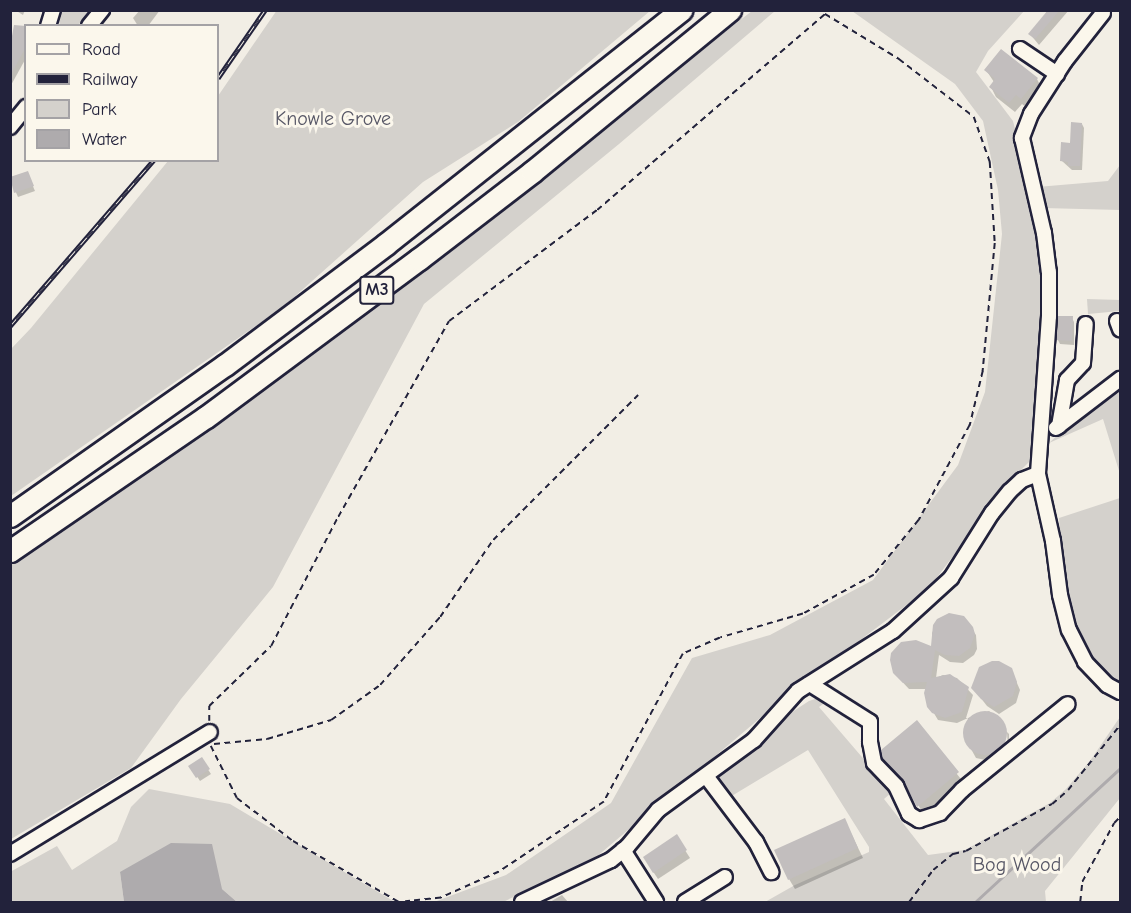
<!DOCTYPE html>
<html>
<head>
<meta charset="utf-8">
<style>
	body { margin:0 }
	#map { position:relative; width:1131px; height:913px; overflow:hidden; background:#f2eee5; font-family:"Comic Neue",sans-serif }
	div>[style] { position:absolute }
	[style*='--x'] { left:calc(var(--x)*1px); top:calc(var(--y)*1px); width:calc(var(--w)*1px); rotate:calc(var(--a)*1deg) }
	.green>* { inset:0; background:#d4d1cc }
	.water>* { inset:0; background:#aeabad }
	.shadow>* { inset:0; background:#0003 }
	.stream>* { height:3px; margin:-1.5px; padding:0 1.5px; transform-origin:1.5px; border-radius:1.5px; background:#aeabad }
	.building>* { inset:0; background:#c2bebe }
	.round { border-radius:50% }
	.path>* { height:1.5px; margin-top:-0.75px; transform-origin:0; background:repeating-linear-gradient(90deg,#22223b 0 6px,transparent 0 10.5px) }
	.roads { filter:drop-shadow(2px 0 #22223b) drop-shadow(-2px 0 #22223b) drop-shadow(0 2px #22223b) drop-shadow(0 -2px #22223b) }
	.minor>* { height:14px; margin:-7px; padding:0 7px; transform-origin:7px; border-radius:7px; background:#fbf7ec }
	.highway>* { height:21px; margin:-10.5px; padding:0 10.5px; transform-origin:10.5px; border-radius:10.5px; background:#fbf7ec }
	.rail>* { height:5px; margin-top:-2.5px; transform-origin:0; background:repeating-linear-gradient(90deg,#fbf7ec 0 9px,#22223b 0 18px); box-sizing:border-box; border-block:2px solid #22223b }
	span { translate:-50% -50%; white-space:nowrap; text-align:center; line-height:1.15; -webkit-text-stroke:6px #fbf7ec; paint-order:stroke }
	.shield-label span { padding:2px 4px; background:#fbf7ec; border:2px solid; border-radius:4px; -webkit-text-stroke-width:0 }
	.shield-label { font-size:18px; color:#22223b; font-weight:700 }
	.park-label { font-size:20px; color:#575766 }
	.frame { position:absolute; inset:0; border:12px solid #22223b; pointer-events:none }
	.legend { position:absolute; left:24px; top:24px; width:195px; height:138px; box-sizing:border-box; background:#fbf7ec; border:2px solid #a4a2a5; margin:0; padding:8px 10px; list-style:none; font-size:18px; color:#22223b }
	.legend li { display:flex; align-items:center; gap:12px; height:30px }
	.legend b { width:30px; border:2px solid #a4a2a5 }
</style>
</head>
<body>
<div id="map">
	<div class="green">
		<i style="clip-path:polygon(277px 10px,650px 11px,518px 122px,423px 182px,283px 307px,11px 496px,11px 349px,31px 328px,168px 161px,218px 160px,218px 96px)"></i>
		<i style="clip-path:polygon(60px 11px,93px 11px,78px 25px,61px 25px,57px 20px)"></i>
		<i style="clip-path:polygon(752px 11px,775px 11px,619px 144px,424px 304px,273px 587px,181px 699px,131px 768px,11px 839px,10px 563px,242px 405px)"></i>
		<i style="clip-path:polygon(852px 11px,1024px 11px,988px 51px,976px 72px,1013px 121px,1039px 223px,1046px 316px,1035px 456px,1009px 482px,929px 588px,785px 697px,595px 858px,503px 902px,434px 902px,506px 875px,611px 803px,692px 658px,770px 635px,873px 580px,958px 465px,985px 392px,1002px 234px,998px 190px,983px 121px,955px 84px)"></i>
		<i style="clip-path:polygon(1120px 165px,1120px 210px,1043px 208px,1037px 187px,1108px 181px)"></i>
		<i style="clip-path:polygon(1087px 299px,1120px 300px,1120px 311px,1088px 314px)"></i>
		<i style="clip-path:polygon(1120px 392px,1120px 474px,1103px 419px,1049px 443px,1072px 422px)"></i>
		<i style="clip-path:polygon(1120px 498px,1120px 685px,1101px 673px,1069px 630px,1059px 518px)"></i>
		<i style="clip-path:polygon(821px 697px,827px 701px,819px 707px,892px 792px,884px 799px,928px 855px,965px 850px,1050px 803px,1066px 789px,1090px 761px,1120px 717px,1120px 798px,1045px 891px,1046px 902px,765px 902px,795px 885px,869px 852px,869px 847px,808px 750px,730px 797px,718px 778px,740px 755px,786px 716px,809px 701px)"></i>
		<i style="clip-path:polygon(149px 789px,230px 804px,395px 902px,237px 902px,222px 889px,120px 872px,124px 902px,11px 902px,10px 872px,57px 846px,72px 870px,117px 841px,131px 807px)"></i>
	</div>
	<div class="water">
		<i style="clip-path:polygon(171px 843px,212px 844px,222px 889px,237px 902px,124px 902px,120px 872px)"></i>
	</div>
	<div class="shadow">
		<i style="clip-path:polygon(15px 10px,25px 10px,23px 15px)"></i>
		<i style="clip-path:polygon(140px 10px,160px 10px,148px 26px,138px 26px,133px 18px)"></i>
		<i style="clip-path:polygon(1044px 10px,1069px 10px,1039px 45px,1030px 34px,1048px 14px)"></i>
		<i style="clip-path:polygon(26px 28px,26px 58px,10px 87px,10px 47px)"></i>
		<i style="clip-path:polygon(986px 70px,1037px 79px,1042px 89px,1027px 108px,1022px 104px,1015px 112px,996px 97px,991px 87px,994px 82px)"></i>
		<i style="clip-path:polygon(1082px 124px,1084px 128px,1082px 170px,1072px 170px,1062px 161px)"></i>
		<i style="clip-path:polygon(29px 177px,35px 191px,18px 197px,10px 179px)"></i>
		<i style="clip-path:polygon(1072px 318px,1074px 322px,1074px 345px,1060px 344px,1058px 340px)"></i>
		<i style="clip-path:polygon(950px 614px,963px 617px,976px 635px,977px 649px,974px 655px,963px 663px,950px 662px,939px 655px,936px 678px,943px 675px,957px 678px,973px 695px,966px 718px,968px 718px,957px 723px,938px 720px,926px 700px,928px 689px,909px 689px,894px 673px,933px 648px,932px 633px,938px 621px)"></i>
		<i style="clip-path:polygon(1011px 669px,1020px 690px,1016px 703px,999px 714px,987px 706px,973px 688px)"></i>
		<i style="clip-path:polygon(989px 711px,1004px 726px,1005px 748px,1008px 748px,1007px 732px,1009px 734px,1009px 748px,995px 762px,976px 758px,965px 738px,968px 718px)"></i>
		<i style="clip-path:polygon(916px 722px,964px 783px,924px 815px,909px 789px,884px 758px)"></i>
		<i style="clip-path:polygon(201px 759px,211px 774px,200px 781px,190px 766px)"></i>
		<i style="clip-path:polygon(849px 829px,863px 858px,795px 889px,789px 879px)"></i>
		<i style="clip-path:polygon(676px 836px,690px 858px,658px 879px,648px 864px)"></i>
		<i style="clip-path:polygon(562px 895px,568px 902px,550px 902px)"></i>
	</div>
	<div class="stream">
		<i style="--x:975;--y:902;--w:197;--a:-42.7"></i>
	</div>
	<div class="building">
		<i style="clip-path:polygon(1048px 10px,1060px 10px,1035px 39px,1028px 34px)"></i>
		<i style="clip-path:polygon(14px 25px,26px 26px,26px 47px,10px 76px,10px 47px)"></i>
		<i style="clip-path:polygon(1001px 49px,1038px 78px,1021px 99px,1016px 95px,1009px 103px,989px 87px,995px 79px,984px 70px)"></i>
		<i style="clip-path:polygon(1071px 122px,1082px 123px,1080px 166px,1068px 166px,1068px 162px,1060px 161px,1061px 142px,1070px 143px)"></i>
		<i style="clip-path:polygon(28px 171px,34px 186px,14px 193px,10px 177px)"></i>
		<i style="clip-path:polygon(1058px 316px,1073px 316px,1072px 341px,1056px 340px)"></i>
		<i style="clip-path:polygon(949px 613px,964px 616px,973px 627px,975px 634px,970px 648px,959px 656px,945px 655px,935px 650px,931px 678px,950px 674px,969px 687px,962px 712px,945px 718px,932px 713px,927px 707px,924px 693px,927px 682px,903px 683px,893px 673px,890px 660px,891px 653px,901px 642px,916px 640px,931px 646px,933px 625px,937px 619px)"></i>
		<i style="clip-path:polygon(992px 661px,999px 661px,1012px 668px,1017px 682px,1013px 696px,994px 707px,981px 699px,971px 688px,979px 667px)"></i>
		<i class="round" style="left:963px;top:711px;width:44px;height:44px"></i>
		<i style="clip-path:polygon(917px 720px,959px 772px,917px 807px,903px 780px,882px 759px,881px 750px)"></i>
		<i style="clip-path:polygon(202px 757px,210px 769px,196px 778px,188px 766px)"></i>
		<i style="clip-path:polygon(845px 818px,858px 848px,788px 880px,774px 850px)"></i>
		<i style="clip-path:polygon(677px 834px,687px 850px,653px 873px,643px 857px)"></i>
	</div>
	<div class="path">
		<i style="--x:209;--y:721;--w:15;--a:-90"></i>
		<i style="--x:209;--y:706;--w:86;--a:-44.1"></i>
		<i style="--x:271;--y:646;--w:145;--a:-62.6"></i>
		<i style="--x:338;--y:517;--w:225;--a:-60.5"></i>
		<i style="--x:449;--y:321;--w:185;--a:-36.9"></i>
		<i style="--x:597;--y:210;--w:301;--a:-40.7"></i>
		<i style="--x:825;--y:14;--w:87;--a:31.3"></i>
		<i style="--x:899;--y:59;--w:95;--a:37.7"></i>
		<i style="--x:974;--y:117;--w:48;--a:70.4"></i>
		<i style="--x:990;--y:162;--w:81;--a:86.5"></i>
		<i style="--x:995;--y:243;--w:129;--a:95.4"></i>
		<i style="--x:983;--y:371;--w:56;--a:103.5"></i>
		<i style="--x:970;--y:425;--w:108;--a:118.2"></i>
		<i style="--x:919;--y:520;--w:71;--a:129.3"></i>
		<i style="--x:874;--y:575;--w:81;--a:151.2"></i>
		<i style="--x:803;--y:614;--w:86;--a:163.9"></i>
		<i style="--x:720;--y:638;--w:40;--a:156.6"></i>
		<i style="--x:683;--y:654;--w:168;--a:118.1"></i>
		<i style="--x:604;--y:802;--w:126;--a:146.3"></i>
		<i style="--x:499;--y:872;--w:64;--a:155.9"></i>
		<i style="--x:441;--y:898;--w:36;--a:174"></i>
		<i style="--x:214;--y:744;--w:53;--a:-5.4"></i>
		<i style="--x:267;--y:739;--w:67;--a:-16.5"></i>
		<i style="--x:331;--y:720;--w:60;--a:-35.5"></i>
		<i style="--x:380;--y:685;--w:91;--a:-48.6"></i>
		<i style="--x:440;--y:617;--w:93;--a:-55.5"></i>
		<i style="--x:493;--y:540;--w:205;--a:-45"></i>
		<i style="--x:211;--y:746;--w:58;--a:63.4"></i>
		<i style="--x:237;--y:798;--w:71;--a:37.5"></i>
		<i style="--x:293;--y:841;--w:122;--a:29.9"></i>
		<i style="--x:909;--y:902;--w:40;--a:-53"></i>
		<i style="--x:933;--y:870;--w:26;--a:-39"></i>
		<i style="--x:953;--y:854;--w:13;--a:-13"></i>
		<i style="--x:966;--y:851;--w:98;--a:-28.7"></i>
		<i style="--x:1052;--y:804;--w:21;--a:-41"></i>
		<i style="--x:1068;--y:790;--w:83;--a:-51.3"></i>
		<i style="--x:1080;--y:902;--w:20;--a:-84"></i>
		<i style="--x:1082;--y:882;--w:67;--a:-61.5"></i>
		<i style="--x:1114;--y:823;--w:8;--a:-45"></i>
	</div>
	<div class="roads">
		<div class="minor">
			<i style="--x:1103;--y:13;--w:61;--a:128.4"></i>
			<i style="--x:1065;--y:61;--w:63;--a:122.7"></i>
			<i style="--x:1031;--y:114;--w:26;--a:111"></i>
			<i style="--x:1022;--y:138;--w:98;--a:77"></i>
			<i style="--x:1044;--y:233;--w:39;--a:83"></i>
			<i style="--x:1049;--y:272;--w:44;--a:90"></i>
			<i style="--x:1049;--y:316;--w:158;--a:94"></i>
			<i style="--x:1038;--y:474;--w:69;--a:77.4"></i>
			<i style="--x:1053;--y:541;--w:54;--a:82.6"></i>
			<i style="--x:1060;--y:595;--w:36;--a:76"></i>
			<i style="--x:1069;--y:630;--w:36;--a:63"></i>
			<i style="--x:1085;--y:662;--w:32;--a:46"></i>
			<i style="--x:1107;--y:685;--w:15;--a:28"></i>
			<i style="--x:48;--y:26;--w:17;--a:-73"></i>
			<i style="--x:89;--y:26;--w:21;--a:-51"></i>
			<i style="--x:1020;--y:49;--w:45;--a:34"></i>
			<i style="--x:10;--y:127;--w:26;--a:-51"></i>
			<i style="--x:1117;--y:321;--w:9;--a:69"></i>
			<i style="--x:1059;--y:426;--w:47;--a:-80.1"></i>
			<i style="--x:1067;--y:380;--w:23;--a:-47"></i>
			<i style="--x:1083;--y:363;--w:39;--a:-86"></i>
			<i style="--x:1056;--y:428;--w:81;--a:-37.4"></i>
			<i style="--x:810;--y:684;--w:71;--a:32.3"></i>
			<i style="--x:870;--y:722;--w:20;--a:90"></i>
			<i style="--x:870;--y:742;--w:21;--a:79"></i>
			<i style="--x:874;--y:763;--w:32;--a:46"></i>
			<i style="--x:896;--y:786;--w:31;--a:65"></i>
			<i style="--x:909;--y:814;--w:12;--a:31"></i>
			<i style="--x:919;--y:820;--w:22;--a:-18"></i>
			<i style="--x:940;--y:813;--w:32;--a:-46"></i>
			<i style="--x:962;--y:790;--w:136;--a:-39.1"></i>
			<i style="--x:706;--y:776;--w:83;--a:52.9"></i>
			<i style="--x:756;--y:842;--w:34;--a:63"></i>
			<i style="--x:623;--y:850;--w:62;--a:57.6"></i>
			<i style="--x:10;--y:854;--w:234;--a:-31.4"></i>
			<i style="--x:522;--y:902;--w:98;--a:-25.3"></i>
			<i style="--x:611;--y:860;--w:21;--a:-39"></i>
			<i style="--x:627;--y:847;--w:48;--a:-50"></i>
			<i style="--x:658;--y:810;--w:119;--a:-36.1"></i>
			<i style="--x:754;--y:740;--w:66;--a:-48.1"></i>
			<i style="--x:798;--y:691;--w:112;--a:-32.3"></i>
			<i style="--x:893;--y:631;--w:79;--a:-42.4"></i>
			<i style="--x:951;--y:578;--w:77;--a:-57.8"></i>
			<i style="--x:992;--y:513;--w:28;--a:-51"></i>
			<i style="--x:1010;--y:491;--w:16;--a:-43"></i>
			<i style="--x:1022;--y:480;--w:17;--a:-21"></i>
			<i style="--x:685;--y:902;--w:47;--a:-32"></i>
		</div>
		<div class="highway">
			<i style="--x:10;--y:516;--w:263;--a:-35.1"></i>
			<i style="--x:225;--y:365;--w:201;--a:-36.9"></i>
			<i style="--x:386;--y:244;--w:377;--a:-38.4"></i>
			<i style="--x:10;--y:551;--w:237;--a:-34.4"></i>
			<i style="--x:206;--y:417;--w:265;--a:-36.6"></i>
			<i style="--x:419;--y:259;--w:143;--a:-37.6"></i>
			<i style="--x:532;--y:172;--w:256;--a:-39.3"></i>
		</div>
	</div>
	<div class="rail">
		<i style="--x:218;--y:78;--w:83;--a:-55.3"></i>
		<i style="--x:10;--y:326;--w:220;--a:-49.1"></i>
	</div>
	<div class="shield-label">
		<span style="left:377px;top:290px">M3</span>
	</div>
	<div class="park-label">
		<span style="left:333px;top:118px">Knowle Grove</span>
		<span style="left:1017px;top:864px">Bog Wood</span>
	</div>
	<div class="frame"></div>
	<ul class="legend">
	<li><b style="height:8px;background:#fbf7ec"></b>Road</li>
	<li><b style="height:8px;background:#22223b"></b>Railway</li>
	<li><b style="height:16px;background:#d4d1cc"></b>Park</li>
	<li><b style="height:16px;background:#aeabad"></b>Water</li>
	</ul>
</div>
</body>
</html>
